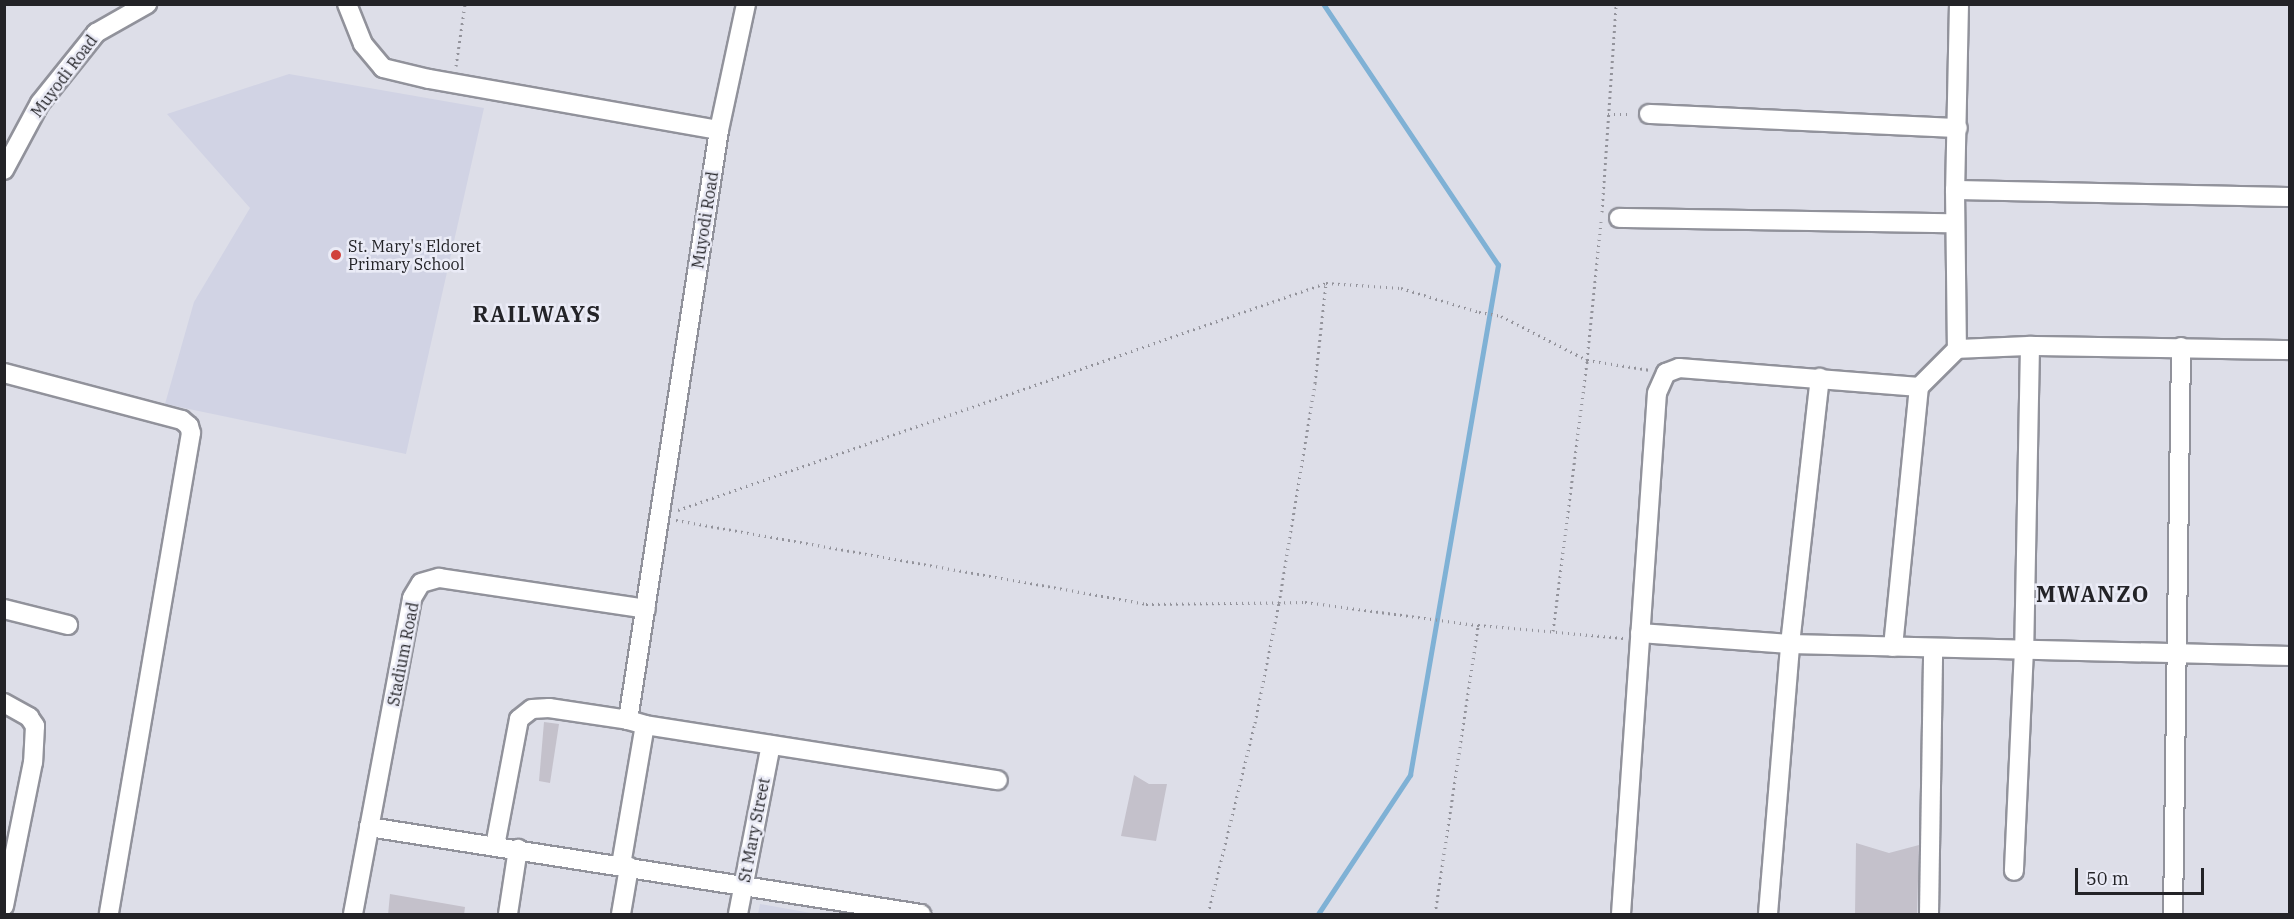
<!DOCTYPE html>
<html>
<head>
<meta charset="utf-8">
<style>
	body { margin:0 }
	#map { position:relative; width:2294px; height:919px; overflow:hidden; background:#dddee8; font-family:"IBM Plex Serif",serif }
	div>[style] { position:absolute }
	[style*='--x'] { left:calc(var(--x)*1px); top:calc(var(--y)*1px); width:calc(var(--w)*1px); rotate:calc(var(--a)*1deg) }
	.built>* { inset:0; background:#d1d3e4 }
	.stream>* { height:5px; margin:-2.5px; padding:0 2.5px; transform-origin:2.5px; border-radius:2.5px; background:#7fb1d5 }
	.building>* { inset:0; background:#c4c1cb }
	.path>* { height:3px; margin-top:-1.5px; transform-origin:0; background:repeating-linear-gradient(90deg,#93939b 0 1.5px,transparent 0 6px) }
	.roads { filter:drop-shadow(2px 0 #91929b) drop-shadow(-2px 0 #91929b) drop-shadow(0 2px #91929b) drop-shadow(0 -2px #91929b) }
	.minor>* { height:18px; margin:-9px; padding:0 9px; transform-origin:9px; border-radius:9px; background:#fff }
	.dots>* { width:16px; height:16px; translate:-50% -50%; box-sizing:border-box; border:3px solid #eaebf6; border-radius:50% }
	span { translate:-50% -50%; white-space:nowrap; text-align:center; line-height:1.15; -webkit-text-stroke:5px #eaebf6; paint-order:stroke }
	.street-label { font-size:16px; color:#232327 }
	.poi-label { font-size:16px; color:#232327 }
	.left { translate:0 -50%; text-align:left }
	.district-label { font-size:22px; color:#232327; font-weight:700; letter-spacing:1.5px }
	.frame { position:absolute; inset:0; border:6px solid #232327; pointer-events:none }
	.scale { position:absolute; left:2075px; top:868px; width:129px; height:27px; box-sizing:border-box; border:3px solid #232327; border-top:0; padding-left:8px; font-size:18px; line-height:21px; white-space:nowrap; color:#232327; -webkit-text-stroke:4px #eaebf6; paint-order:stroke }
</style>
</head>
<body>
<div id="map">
	<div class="built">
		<i style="clip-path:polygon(289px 74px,484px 108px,406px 454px,165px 404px,194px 302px,250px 208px,167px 114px)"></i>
		<i style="clip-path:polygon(760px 904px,816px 914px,758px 914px)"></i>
	</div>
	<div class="stream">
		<i style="--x:1318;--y:914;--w:167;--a:-56.5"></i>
		<i style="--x:1410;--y:775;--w:518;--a:-80.21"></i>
		<i style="--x:1498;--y:265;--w:314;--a:-123.8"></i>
	</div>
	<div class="building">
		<i style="clip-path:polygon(544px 722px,559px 724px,550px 783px,539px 781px)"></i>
		<i style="clip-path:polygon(1134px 775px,1149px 784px,1167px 784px,1156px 841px,1121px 836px)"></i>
		<i style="clip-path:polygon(1856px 843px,1889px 853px,1919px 845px,1917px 915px,1855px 915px)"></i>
		<i style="clip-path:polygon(390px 894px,465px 907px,464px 915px,388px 915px)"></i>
	</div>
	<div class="path">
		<i style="--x:456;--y:66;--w:63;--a:-81.7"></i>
		<i style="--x:1608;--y:114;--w:24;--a:0"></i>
		<i style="--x:1602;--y:212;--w:208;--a:-86.1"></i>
		<i style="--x:678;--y:510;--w:687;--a:-19.31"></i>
		<i style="--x:676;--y:520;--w:477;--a:10.1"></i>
		<i style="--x:1146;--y:604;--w:159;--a:-0.7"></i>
		<i style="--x:1305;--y:602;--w:175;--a:7.6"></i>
		<i style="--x:1478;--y:625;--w:146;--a:5.1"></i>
		<i style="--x:1553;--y:631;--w:273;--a:-82.8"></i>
		<i style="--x:1587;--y:360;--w:139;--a:-84.2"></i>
		<i style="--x:1208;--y:914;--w:197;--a:-76.2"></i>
		<i style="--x:1255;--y:723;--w:122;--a:-78.7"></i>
		<i style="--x:1279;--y:603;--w:223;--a:-80.7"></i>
		<i style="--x:1315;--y:383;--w:101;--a:-83.7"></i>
		<i style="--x:1326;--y:283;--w:75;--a:3.8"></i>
		<i style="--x:1401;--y:288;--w:82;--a:17.1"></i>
		<i style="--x:1479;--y:312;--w:22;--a:10"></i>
		<i style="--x:1501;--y:316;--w:97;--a:27.1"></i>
		<i style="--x:1587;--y:360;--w:64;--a:9"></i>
		<i style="--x:1435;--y:914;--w:292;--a:-81.5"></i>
	</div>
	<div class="roads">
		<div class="minor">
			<i style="--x:347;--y:4;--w:43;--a:68.2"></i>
			<i style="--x:363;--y:44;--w:31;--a:50"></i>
			<i style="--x:383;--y:68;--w:47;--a:13.4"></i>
			<i style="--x:429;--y:79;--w:294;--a:10"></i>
			<i style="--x:1959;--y:4;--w:186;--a:91.2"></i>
			<i style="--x:1955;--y:190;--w:159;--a:89.3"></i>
			<i style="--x:1957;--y:349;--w:73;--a:-2.4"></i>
			<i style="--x:2030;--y:346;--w:303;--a:91.1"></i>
			<i style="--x:2024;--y:649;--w:222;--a:92.6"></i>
			<i style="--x:1649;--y:114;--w:309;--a:2.6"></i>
			<i style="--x:4;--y:170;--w:76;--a:-61.8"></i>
			<i style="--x:40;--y:103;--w:90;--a:-51.3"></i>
			<i style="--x:96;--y:33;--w:59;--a:-29.6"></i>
			<i style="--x:1955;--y:190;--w:335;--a:1.2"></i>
			<i style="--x:1619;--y:218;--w:336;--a:0.9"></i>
			<i style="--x:2030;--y:346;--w:260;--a:0.9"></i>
			<i style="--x:4;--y:373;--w:184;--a:14.8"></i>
			<i style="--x:182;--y:420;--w:9;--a:41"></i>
			<i style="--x:189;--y:426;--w:7;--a:74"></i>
			<i style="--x:191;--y:433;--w:488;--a:99.7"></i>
			<i style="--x:4;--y:609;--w:66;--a:14"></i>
			<i style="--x:1640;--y:633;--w:150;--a:4.2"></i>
			<i style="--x:1790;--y:644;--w:500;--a:1.37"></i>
			<i style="--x:1893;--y:647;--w:261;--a:-84.3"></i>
			<i style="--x:4;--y:703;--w:29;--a:29"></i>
			<i style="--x:29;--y:717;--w:11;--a:56"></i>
			<i style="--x:35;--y:726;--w:36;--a:93"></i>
			<i style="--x:33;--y:762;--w:147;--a:101.4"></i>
			<i style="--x:628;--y:720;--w:597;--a:-81.23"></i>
			<i style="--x:719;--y:130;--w:129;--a:-77.9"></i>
			<i style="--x:369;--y:827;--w:559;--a:8.96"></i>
			<i style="--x:495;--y:846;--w:129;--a:-79.3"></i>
			<i style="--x:519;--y:719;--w:16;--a:-38"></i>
			<i style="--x:532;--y:709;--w:17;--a:-3"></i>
			<i style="--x:549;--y:708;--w:80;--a:8.6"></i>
			<i style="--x:628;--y:720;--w:18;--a:16"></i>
			<i style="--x:645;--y:725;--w:357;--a:8.9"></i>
			<i style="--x:621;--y:865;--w:142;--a:-80.3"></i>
			<i style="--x:353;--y:914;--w:321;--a:-79.4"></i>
			<i style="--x:412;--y:598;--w:17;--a:-59"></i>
			<i style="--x:421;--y:583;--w:19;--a:-16"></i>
			<i style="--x:439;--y:578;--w:209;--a:8.5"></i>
			<i style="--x:508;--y:914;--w:66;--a:-81.3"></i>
			<i style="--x:621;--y:914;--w:48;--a:-80.3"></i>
			<i style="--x:738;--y:914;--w:172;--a:-79"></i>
			<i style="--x:1621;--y:914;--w:522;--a:-86.05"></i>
			<i style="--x:1657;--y:393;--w:22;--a:-66"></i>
			<i style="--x:1666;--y:373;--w:14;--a:-21"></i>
			<i style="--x:1679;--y:368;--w:241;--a:4.5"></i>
			<i style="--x:1919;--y:387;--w:54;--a:-45"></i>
			<i style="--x:1768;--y:914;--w:271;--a:-85.3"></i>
			<i style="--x:1790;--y:644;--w:268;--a:-83.6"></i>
			<i style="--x:1929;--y:914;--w:266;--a:-89.1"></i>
			<i style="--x:2173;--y:914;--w:567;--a:-89.19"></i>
		</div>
	</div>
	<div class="dots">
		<i style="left:336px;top:255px;background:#d0423d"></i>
	</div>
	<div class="street-label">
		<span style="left:64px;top:76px;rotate:-53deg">Muyodi Road</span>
		<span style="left:705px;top:220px;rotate:-81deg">Muyodi Road</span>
		<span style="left:403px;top:654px;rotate:-79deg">Stadium Road</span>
		<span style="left:754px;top:830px;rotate:-79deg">St Mary Street</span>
	</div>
	<div class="poi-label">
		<span class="left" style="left:348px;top:255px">St. Mary's Eldoret<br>Primary School</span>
	</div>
	<div class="district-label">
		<span style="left:537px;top:314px">RAILWAYS</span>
		<span style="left:2093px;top:594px">MWANZO</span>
	</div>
	<div class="frame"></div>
	<div class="scale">50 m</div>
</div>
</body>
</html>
